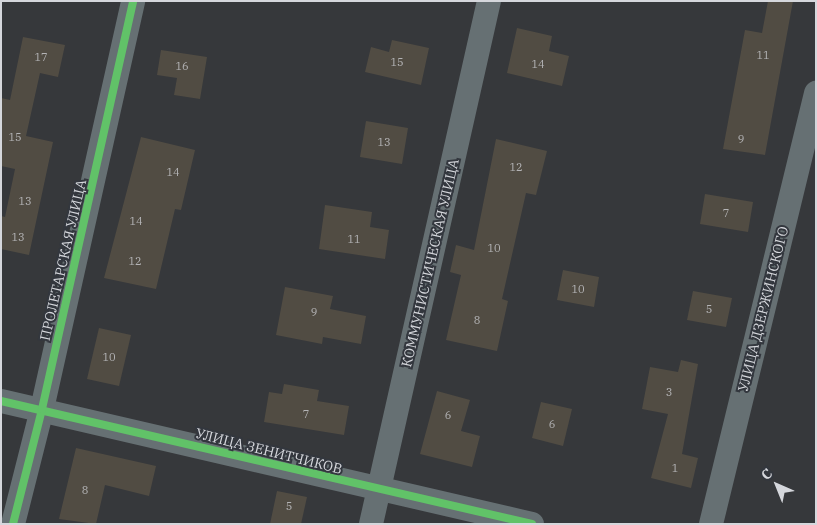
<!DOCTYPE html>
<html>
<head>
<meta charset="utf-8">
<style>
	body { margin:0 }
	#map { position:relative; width:817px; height:525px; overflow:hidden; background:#36383b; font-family:"IBM Plex Serif",serif }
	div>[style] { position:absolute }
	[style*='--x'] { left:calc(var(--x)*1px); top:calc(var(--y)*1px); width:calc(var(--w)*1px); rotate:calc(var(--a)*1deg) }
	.building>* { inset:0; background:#514c43 }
	.minor>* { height:24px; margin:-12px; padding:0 12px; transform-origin:12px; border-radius:12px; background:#667073 }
	.cycleway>* { height:8px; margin:-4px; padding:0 4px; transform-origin:4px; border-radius:4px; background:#61c268 }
	span { translate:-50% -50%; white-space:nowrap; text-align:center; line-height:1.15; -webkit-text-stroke:4px #33373e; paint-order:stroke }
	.number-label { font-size:11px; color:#b4b4b6 }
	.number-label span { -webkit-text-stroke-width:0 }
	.street-label { font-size:14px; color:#d5d7dc }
	.frame { position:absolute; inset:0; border:2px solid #d5d7dc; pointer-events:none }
	.north { position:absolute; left:752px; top:460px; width:50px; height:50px; -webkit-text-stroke:4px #33373e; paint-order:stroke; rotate:316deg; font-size:14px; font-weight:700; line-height:20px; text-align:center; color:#d5d7dc }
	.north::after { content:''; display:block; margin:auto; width:18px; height:22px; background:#d5d7dc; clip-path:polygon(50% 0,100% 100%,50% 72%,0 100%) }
</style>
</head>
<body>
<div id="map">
	<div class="building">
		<i style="clip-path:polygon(768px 1px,793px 1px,765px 155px,723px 149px,745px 30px,762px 33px)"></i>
		<i style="clip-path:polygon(517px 28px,552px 36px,549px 51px,569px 56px,562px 86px,507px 73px)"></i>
		<i style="clip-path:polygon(23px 37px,65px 45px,58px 77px,40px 73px,26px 136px,53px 142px,29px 255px,1px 249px,1px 216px,5px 217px,15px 169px,1px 166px,1px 98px,10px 100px)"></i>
		<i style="clip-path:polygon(392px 40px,429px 48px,421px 85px,365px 72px,371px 47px,389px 52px)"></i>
		<i style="clip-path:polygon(161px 50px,207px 57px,200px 99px,174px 95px,177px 78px,157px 75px)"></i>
		<i style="clip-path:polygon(366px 121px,408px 128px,402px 164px,360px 157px)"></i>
		<i style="clip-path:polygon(141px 137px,195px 150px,181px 210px,175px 209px,156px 289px,104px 278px)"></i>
		<i style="clip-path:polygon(496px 139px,547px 151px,536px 195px,526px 193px,502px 299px,508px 301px,497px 351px,446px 340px,461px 275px,450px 272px,456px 245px,474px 250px)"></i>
		<i style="clip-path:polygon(705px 194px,753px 202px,748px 232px,700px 224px)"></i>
		<i style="clip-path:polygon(325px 205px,372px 212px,370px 227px,389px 230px,385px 259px,319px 249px)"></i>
		<i style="clip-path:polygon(563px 270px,599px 277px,594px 307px,557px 300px)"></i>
		<i style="clip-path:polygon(285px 287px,333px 296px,330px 309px,366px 316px,361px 344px,323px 337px,322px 344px,276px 335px)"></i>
		<i style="clip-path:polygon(693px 291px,732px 298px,726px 327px,687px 320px)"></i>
		<i style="clip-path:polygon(99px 328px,131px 335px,119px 386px,87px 379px)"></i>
		<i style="clip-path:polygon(681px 360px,698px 364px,682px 454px,698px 458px,691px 488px,651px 478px,668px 414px,642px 409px,650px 367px,678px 372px)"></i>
		<i style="clip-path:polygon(284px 384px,319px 390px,317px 401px,349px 406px,344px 435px,264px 422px,269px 392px,282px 394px)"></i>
		<i style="clip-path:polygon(437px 391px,470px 400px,461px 431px,480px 436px,472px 467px,420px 454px)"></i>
		<i style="clip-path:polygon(541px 402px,572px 409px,563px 446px,532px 438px)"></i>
		<i style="clip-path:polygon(76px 448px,156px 466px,149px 496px,105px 485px,96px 524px,59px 519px)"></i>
		<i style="clip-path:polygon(277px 491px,307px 497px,301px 524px,270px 524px)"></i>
	</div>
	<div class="minor">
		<i style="--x:1;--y:401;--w:545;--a:13.04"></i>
		<i style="--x:13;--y:524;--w:119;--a:-75.8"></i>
		<i style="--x:42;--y:409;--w:418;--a:-77.4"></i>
		<i style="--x:371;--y:524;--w:536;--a:-77.29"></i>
		<i style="--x:711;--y:524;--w:444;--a:-76.3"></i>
	</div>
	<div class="cycleway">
		<i style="--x:1;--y:401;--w:545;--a:13.04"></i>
		<i style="--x:13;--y:524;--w:119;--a:-75.8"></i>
		<i style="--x:42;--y:409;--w:418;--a:-77.4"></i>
	</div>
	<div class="number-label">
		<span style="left:763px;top:55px">11</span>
		<span style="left:41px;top:57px">17</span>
		<span style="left:397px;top:62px">15</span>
		<span style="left:538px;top:64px">14</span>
		<span style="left:182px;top:66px">16</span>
		<span style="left:15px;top:137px">15</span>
		<span style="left:741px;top:139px">9</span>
		<span style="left:384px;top:142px">13</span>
		<span style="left:516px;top:167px">12</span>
		<span style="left:173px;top:172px">14</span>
		<span style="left:25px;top:201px">13</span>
		<span style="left:726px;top:213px">7</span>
		<span style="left:136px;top:221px">14</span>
		<span style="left:18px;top:237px">13</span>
		<span style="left:354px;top:239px">11</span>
		<span style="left:494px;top:248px">10</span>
		<span style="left:135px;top:261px">12</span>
		<span style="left:578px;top:289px">10</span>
		<span style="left:709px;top:309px">5</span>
		<span style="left:314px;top:312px">9</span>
		<span style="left:477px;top:320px">8</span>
		<span style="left:109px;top:357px">10</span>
		<span style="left:669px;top:392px">3</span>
		<span style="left:306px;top:414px">7</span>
		<span style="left:448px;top:415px">6</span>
		<span style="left:552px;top:424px">6</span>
		<span style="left:675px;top:468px">1</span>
		<span style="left:85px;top:490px">8</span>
		<span style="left:289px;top:506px">5</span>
	</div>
	<div class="street-label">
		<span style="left:63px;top:260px;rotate:-77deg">ПРОЛЕТАРСКАЯ УЛИЦА</span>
		<span style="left:430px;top:263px;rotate:-77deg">КОММУНИСТИЧЕСКАЯ УЛИЦА</span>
		<span style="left:763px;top:309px;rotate:-76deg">УЛИЦА ДЗЕРЖИНСКОГО</span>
		<span style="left:269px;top:451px;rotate:14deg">УЛИЦА ЗЕНИТЧИКОВ</span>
	</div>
	<div class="frame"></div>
	<div class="north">С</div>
</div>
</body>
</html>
